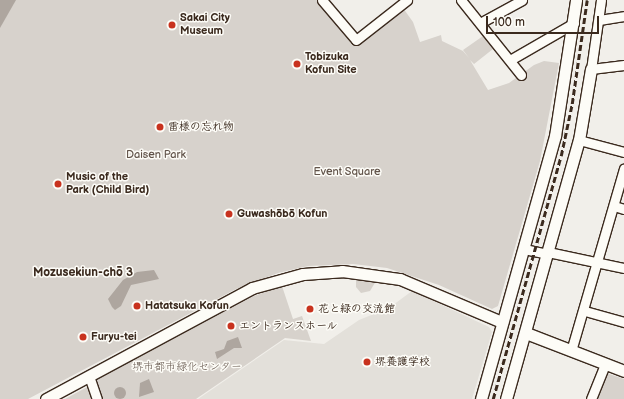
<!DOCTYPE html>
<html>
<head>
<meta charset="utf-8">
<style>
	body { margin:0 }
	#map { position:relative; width:624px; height:399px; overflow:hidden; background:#f1efea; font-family:"Balsamiq Sans","Klee One",sans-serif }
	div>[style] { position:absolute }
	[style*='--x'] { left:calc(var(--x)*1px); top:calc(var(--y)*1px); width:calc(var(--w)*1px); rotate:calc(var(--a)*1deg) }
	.built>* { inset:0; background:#e3e0da }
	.green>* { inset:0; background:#d7d2cc }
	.water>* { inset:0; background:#aea69f }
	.round { border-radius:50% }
	.roads { filter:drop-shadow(1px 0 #3b2a1e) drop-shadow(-1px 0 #3b2a1e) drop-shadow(0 1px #3b2a1e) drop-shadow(0 -1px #3b2a1e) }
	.minor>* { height:9px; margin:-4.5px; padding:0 4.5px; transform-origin:4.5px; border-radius:4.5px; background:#fdfcf7 }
	.tertiary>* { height:11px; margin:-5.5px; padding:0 5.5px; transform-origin:5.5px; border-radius:5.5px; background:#fdfcf7 }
	.rail>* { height:2.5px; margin-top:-1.25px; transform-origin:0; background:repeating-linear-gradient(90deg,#3b2a1e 0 6px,transparent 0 9px) }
	.dots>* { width:11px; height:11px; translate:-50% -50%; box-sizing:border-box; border:2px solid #fdfcf7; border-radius:50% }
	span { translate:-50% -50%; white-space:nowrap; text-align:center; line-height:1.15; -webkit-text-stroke:3px #fdfcf7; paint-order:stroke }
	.poi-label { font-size:11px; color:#3b2a1e; font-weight:700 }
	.left { translate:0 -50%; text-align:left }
	.park-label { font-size:11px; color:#62544a }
	.neighbourhood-label { font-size:12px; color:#3b2a1e; font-weight:700 }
	.scale { position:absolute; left:486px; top:16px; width:113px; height:18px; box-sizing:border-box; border:2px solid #3b2a1e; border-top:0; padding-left:5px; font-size:12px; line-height:14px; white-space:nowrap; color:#3b2a1e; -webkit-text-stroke:3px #fdfcf7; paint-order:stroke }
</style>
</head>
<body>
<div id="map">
	<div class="built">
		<i style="clip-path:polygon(412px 291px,489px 327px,492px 332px,472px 399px,198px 399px,284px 340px,324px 344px,359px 320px,389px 308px)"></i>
	</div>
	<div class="green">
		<i style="clip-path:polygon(0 0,318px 0,355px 45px,403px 8px,413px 22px,420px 42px,441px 35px,442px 41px,463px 51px,469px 58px,463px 50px,483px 36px,493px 49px,474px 64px,470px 60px,488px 90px,509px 83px,534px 65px,544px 61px,559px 63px,540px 161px,498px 306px,492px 309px,439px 285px,387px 268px,353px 264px,308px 266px,278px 273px,236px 289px,28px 399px,0 399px)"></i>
		<i style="clip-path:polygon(356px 278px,376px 281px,370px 291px,361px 293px,356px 287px)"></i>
		<i style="clip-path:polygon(282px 286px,293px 319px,302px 316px,311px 341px,285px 338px,196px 399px,100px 399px,95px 380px,254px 296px)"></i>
		<i style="clip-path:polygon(606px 373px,624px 379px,624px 399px,595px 399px)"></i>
		<i style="clip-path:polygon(89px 386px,92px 399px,65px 399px)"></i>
	</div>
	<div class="water">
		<i style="clip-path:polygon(0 0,16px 0,0 28px)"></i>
		<i style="clip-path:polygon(154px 270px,159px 279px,131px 285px,121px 306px,115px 310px,112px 307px,108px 299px,123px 280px,137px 272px)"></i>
		<i style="clip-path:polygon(238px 337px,242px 348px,234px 348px,217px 359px,215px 352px,224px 349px,227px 341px)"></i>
		<i style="clip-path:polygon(149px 379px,154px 392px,139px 397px,140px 383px)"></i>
		<i class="round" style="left:114px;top:387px;width:12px;height:12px"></i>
	</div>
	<div class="roads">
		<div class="minor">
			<i style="--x:322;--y:0;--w:52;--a:49.6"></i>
			<i style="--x:356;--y:40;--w:65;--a:-38.1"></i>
			<i style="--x:461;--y:0;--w:96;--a:51.3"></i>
			<i style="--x:601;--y:0;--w:70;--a:98.2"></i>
			<i style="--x:591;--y:69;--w:33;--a:-7"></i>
			<i style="--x:599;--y:20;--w:25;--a:-9"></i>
			<i style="--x:480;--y:23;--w:48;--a:-28.7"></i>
			<i style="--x:510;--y:60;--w:74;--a:-30"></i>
			<i style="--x:579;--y:140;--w:47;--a:14.9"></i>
			<i style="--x:614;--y:206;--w:10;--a:17"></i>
			<i style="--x:524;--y:249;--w:25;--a:12"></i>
			<i style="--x:548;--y:252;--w:78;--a:11.9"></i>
			<i style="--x:585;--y:311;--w:41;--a:15.8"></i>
			<i style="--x:571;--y:351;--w:190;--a:-73.8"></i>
			<i style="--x:89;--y:376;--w:24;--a:71"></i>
			<i style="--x:591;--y:399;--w:38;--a:-68"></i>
		</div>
		<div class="tertiary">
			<i style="--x:526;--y:333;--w:105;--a:21.2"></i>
			<i style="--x:46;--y:399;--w:234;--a:-28.3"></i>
			<i style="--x:252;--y:288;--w:53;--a:-15.4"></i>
			<i style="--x:303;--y:274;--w:39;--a:-4"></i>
			<i style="--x:342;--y:271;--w:59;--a:7.9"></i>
			<i style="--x:400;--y:279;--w:111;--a:22.9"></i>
			<i style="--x:481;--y:399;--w:273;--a:-74.3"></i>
			<i style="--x:555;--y:136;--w:138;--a:-81.2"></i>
			<i style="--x:506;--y:399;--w:269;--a:-74.3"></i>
			<i style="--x:579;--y:140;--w:72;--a:-80.4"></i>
		</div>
	</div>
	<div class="rail">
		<i style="--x:493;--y:399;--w:252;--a:-74.4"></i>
		<i style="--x:561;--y:156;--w:53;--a:-78.1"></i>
		<i style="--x:572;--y:104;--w:105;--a:-81.8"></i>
	</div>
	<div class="dots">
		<i style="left:172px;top:25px;background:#c8321e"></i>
		<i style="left:297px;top:64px;background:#c8321e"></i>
		<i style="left:160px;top:127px;background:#c8321e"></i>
		<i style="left:58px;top:184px;background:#c8321e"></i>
		<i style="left:229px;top:214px;background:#c8321e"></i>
		<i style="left:137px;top:306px;background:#c8321e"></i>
		<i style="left:310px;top:309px;background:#c8321e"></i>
		<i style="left:231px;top:326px;background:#c8321e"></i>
		<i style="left:83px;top:337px;background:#c8321e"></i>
		<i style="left:367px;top:362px;background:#c8321e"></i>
	</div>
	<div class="poi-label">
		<span class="left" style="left:180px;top:25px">Sakai City<br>Museum</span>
		<span class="left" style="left:305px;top:64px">Tobizuka<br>Kofun Site</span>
		<span class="left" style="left:168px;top:127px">雷様の忘れ物</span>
		<span class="left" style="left:66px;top:184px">Music of the<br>Park (Child Bird)</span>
		<span class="left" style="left:237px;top:214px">Guwashōbō Kofun</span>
		<span class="left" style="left:145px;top:306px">Hatatsuka Kofun</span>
		<span class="left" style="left:318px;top:309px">花と緑の交流館</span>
		<span class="left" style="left:239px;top:326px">エントランスホール</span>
		<span class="left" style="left:91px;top:337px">Furyu-tei</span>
		<span class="left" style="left:375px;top:362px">堺養護学校</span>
	</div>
	<div class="park-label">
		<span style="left:156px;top:155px">Daisen Park</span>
		<span style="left:347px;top:172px">Event Square</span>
		<span style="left:187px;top:367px">堺市都市緑化センター</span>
	</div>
	<div class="neighbourhood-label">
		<span style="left:83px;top:273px">Mozusekiun-chō 3</span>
	</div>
	<div class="scale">100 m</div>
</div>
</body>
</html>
